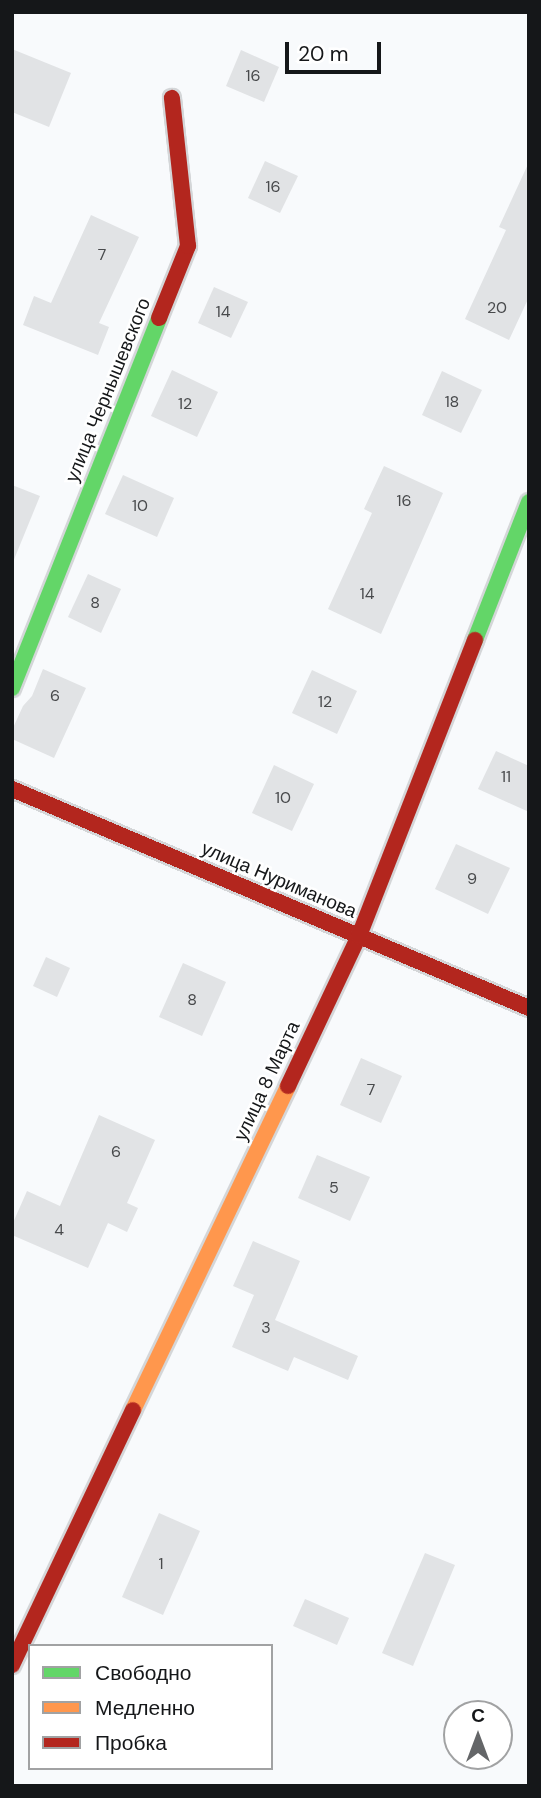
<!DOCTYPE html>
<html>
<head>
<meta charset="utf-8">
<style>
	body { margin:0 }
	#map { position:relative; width:541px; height:1798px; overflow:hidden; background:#f8fafc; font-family:"DM Sans",sans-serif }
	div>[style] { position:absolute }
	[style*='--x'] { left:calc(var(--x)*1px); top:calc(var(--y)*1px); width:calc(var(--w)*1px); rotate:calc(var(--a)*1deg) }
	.building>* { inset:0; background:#e1e3e5 }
	.roads { filter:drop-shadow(2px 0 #d4d6d8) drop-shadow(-2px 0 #d4d6d8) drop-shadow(0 2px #d4d6d8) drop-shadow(0 -2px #d4d6d8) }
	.fast>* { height:16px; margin:-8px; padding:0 8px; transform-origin:8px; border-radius:8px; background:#63d668 }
	.slow>* { height:16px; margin:-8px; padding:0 8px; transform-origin:8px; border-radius:8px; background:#ff974d }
	.jam>* { height:16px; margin:-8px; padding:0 8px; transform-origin:8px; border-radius:8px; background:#b3261e }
	span { translate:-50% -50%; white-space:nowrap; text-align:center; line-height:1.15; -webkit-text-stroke:5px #fff; paint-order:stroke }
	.number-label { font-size:16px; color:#484a4c }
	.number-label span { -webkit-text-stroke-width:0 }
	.street-label { font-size:19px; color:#151719 }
	.frame { position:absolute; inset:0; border:14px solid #151719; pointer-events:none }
	.legend { position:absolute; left:28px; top:1644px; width:245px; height:126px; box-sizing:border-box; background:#fff; border:2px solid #a1a2a3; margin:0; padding:9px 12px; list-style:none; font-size:21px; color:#151719 }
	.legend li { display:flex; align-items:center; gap:14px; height:35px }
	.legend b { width:35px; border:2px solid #a1a2a3 }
	.north { position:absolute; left:443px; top:1700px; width:70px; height:70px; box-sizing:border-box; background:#fff; border:2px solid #a1a2a3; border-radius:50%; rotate:0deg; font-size:19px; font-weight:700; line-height:28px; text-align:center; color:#151719 }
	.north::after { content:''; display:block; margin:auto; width:24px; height:32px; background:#646668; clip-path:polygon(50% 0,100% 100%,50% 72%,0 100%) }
	.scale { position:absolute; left:285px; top:42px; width:96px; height:32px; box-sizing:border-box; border:4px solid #151719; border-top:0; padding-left:9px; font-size:21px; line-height:24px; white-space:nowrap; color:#151719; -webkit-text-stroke:5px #fff; paint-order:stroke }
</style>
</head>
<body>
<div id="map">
	<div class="building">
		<i style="clip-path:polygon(12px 49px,71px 73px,49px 127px,12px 112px)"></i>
		<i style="clip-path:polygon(241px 50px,279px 67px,264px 102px,226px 86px)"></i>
		<i style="clip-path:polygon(265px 161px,298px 176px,280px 213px,248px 198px)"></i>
		<i style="clip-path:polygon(529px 162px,529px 297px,509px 340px,465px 319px,506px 230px,499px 227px)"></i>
		<i style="clip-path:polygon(91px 215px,139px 237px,99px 323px,109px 327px,98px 355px,23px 325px,34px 296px,51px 303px)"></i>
		<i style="clip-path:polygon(214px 287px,248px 302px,231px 338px,198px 323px)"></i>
		<i style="clip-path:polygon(172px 370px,218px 392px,197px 437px,151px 416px)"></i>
		<i style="clip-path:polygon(442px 371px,482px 390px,461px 433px,422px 415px)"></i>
		<i style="clip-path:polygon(384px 466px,443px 493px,381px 634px,328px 609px,372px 513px,364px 509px)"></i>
		<i style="clip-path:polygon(123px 475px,174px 498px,157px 537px,105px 514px)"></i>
		<i style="clip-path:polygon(12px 485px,40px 496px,13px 562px,12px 562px)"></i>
		<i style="clip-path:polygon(88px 574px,121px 589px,101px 633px,68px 617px)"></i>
		<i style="clip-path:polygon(43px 669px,86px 688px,54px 758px,12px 739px,12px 730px,23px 706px,32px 696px)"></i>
		<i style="clip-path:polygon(312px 670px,357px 691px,337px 734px,292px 713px)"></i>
		<i style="clip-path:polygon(496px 751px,529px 766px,529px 812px,478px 789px)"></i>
		<i style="clip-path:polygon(274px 765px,314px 784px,292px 831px,252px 813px)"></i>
		<i style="clip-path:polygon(456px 844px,510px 868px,488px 914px,435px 889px)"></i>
		<i style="clip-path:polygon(46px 957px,70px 968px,57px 997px,33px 986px)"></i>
		<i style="clip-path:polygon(183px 963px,226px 982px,202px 1036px,159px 1017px)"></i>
		<i style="clip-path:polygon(361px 1058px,402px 1076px,381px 1123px,340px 1105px)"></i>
		<i style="clip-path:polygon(99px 1115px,155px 1140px,127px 1203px,138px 1208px,127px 1232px,108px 1223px,88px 1268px,12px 1235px,12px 1225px,27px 1191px,60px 1206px)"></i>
		<i style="clip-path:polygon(317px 1155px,370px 1177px,350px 1221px,298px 1198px)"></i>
		<i style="clip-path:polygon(253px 1241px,300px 1261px,275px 1320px,358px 1356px,348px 1380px,294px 1357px,288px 1371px,232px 1347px,254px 1295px,233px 1286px)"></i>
		<i style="clip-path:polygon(159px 1513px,200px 1531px,163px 1615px,122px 1597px)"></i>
		<i style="clip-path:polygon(425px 1553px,455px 1565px,413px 1666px,382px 1653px)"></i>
		<i style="clip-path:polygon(305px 1599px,349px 1618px,337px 1645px,293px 1626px)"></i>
	</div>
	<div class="roads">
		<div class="fast">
			<i style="--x:475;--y:640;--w:148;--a:-68.6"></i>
			<i style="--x:12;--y:688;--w:398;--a:-68.3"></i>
		</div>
		<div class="slow">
			<i style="--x:133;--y:1410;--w:359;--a:-64.4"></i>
		</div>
		<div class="jam">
			<i style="--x:159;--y:318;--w:78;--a:-68.1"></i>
			<i style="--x:188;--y:246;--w:149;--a:-96.2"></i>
			<i style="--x:12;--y:789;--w:561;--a:22.96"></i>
			<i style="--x:288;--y:1086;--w:166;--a:-64.7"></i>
			<i style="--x:359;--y:936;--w:318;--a:-68.6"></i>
			<i style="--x:12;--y:1665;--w:282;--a:-64.6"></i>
		</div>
	</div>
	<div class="number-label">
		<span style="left:253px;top:76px">16</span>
		<span style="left:273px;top:187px">16</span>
		<span style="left:102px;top:255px">7</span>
		<span style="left:497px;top:308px">20</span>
		<span style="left:223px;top:312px">14</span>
		<span style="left:452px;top:402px">18</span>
		<span style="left:185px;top:404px">12</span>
		<span style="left:404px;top:501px">16</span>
		<span style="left:140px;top:506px">10</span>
		<span style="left:367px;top:594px">14</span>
		<span style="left:95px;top:603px">8</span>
		<span style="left:55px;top:696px">6</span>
		<span style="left:325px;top:702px">12</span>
		<span style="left:506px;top:777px">11</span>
		<span style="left:283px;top:798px">10</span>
		<span style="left:472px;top:879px">9</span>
		<span style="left:192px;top:1000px">8</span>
		<span style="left:371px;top:1090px">7</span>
		<span style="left:116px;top:1152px">6</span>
		<span style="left:334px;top:1188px">5</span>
		<span style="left:59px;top:1230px">4</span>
		<span style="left:266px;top:1328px">3</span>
		<span style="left:161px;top:1564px">1</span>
	</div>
	<div class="street-label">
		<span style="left:108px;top:390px;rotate:-68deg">улица Чернышевского</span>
		<span style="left:279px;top:880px;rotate:23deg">улица Нуриманова</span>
		<span style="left:267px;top:1081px;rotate:-65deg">улица 8 Марта</span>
	</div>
	<div class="frame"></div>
	<ul class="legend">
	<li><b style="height:9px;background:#63d668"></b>Свободно</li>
	<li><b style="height:9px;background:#ff974d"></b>Медленно</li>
	<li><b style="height:9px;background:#b3261e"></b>Пробка</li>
	</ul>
	<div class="north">С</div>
	<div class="scale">20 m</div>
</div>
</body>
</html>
